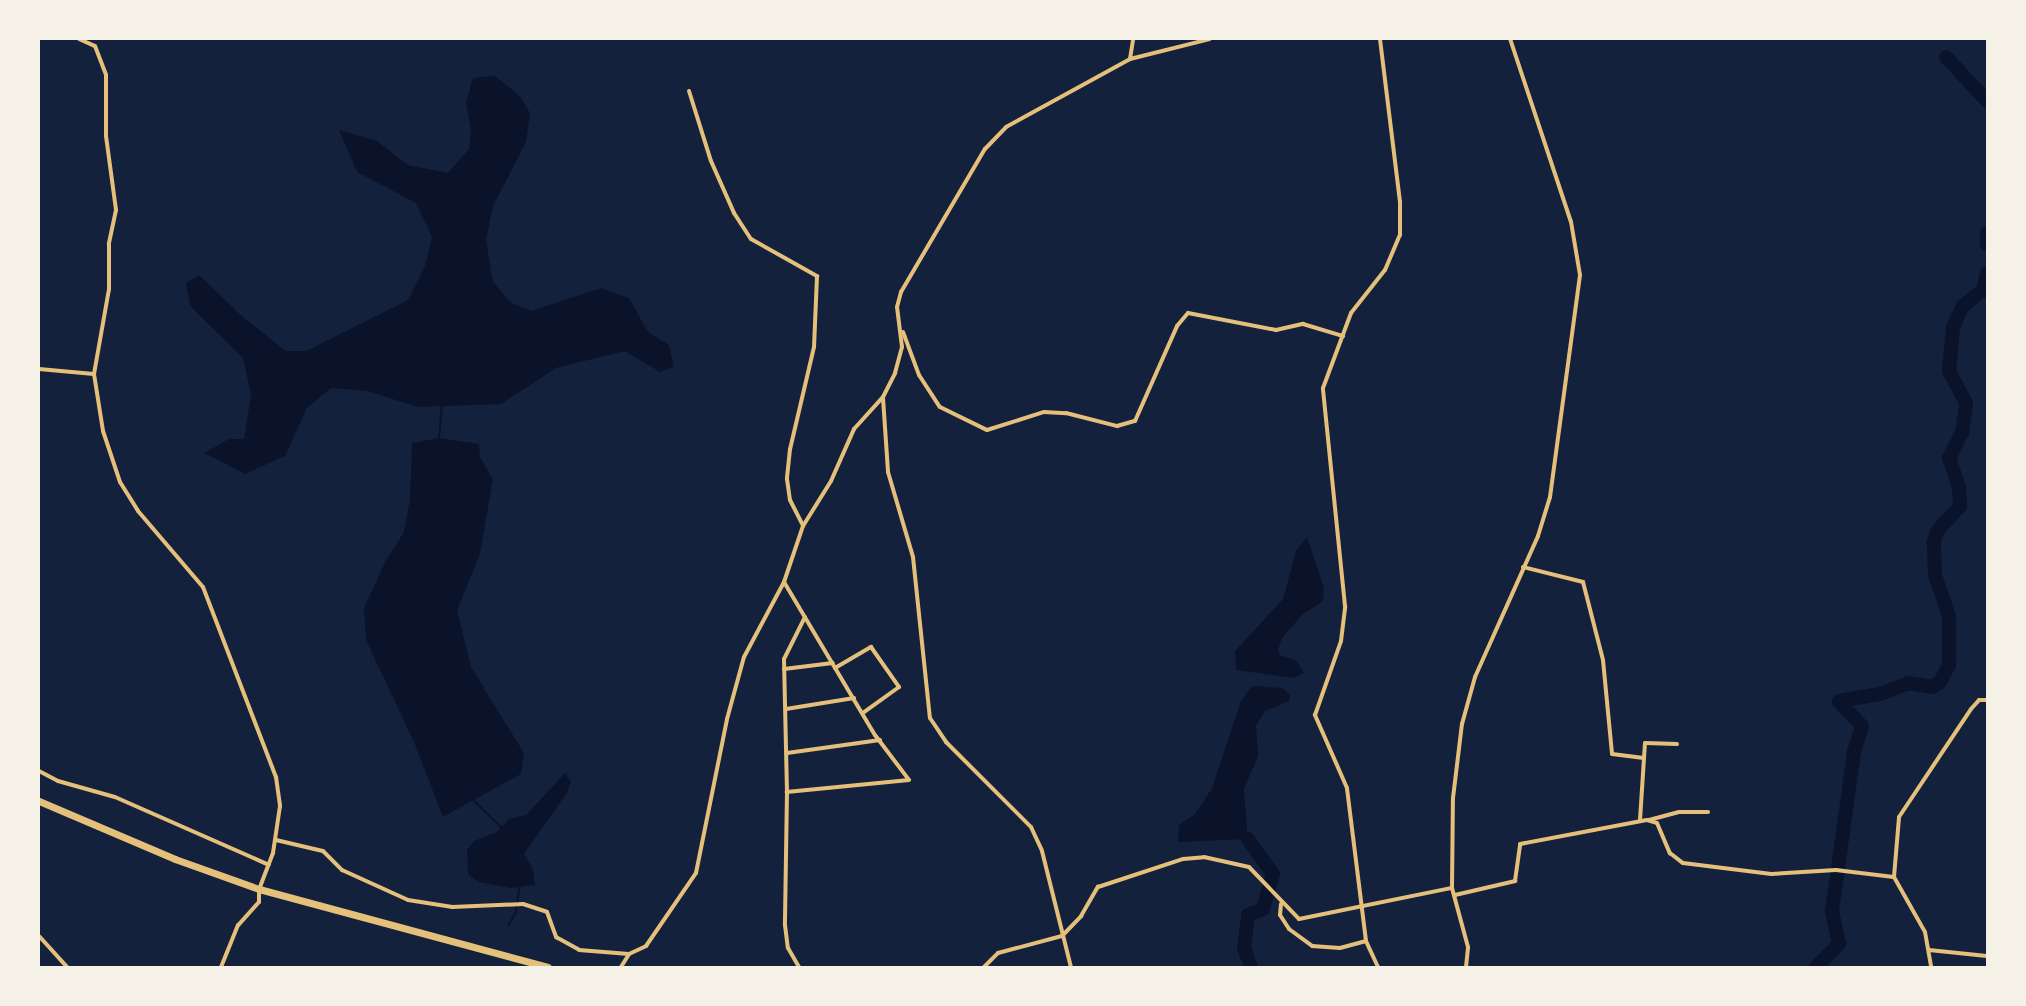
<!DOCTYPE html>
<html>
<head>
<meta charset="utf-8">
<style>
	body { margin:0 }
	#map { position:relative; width:2026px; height:1006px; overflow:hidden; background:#14213d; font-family:Rubik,sans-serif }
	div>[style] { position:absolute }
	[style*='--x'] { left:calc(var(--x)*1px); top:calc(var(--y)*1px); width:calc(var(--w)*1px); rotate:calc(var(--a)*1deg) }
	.water>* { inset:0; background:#0b132b }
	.stream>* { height:2px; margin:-1px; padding:0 1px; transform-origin:1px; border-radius:1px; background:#0b132b }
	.river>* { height:14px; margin:-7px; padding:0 7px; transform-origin:7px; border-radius:7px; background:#0b132b }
	.minor>* { height:4px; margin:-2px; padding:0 2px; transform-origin:2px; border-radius:2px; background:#e5c07b }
	.trunk>* { height:7px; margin:-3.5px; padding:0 3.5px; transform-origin:3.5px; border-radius:3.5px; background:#e5c07b }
	span { translate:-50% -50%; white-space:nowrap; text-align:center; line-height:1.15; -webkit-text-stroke:4.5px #f6f1e7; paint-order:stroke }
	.frame { position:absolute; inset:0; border:40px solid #f6f1e7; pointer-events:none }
</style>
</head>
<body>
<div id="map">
	<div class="water">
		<i style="clip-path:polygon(495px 76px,520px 96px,530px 113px,526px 142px,493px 206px,486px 240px,493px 282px,510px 302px,531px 311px,601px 288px,629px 298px,648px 332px,669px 345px,674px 367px,660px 372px,625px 351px,556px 368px,501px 404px,418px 407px,367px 391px,331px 388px,307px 408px,285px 456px,245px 474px,204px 453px,229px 439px,244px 439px,251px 395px,243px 358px,190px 306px,186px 283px,199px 275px,244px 318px,286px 351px,306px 351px,408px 300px,425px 266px,432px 237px,416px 203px,357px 172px,339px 130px,377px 141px,408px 165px,448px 173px,469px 149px,471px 131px,466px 102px,473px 78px)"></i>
		<i style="clip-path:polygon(439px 438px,479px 444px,480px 457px,493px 479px,480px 554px,457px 610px,471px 667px,524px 753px,521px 774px,443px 817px,414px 742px,366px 640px,364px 608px,386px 560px,404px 532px,410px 499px,412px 443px)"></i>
		<i style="clip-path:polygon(1307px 537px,1324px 588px,1323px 601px,1302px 615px,1282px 638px,1278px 650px,1280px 655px,1297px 661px,1304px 673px,1293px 678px,1236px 670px,1235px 651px,1283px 599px,1296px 551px)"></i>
		<i style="clip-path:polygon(1252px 686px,1283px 688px,1290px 695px,1289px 701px,1265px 711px,1256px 726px,1258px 756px,1244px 789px,1248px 839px,1178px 842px,1179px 825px,1195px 814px,1212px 788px,1241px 701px)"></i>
		<i style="clip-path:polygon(565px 773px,571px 782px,566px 794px,524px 854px,533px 869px,535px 885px,510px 888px,479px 882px,468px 875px,467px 850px,474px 841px,497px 832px,509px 819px,526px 815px)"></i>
	</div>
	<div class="stream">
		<i style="--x:439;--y:438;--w:33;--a:-85"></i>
		<i style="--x:472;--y:799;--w:42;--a:44"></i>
		<i style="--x:508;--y:926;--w:16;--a:-60"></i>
		<i style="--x:516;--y:912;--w:29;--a:-82"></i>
	</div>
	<div class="river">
		<i style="--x:1946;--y:57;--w:60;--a:47"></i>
		<i style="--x:1987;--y:233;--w:11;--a:90"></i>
		<i style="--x:1248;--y:839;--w:43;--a:54.5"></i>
		<i style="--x:1273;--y:874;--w:36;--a:106"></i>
		<i style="--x:1263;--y:909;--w:16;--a:158"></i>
		<i style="--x:1248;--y:915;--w:33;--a:97"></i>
		<i style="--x:1244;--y:948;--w:20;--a:70"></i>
		<i style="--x:1816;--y:967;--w:33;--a:-45"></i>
		<i style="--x:1839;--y:944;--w:34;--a:-102"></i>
		<i style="--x:1832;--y:911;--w:161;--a:-82.1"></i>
		<i style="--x:1854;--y:752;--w:27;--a:-73"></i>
		<i style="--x:1862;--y:726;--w:34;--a:-133"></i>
		<i style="--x:1839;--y:701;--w:42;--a:-9.7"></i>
		<i style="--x:1880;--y:694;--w:30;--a:-21"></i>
		<i style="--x:1908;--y:683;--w:24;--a:9"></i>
		<i style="--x:1932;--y:687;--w:9;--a:-32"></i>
		<i style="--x:1940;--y:682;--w:19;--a:-62"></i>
		<i style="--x:1949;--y:665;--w:49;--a:-90"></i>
		<i style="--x:1949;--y:616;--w:43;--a:-108.9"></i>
		<i style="--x:1935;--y:575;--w:33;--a:-92"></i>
		<i style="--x:1934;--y:542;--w:11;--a:-75"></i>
		<i style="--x:1937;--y:531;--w:34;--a:-47"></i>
		<i style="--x:1960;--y:506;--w:19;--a:-93"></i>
		<i style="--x:1959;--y:487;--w:31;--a:-109"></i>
		<i style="--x:1949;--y:458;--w:28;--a:-63"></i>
		<i style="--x:1962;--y:433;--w:30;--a:-82"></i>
		<i style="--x:1966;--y:403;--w:36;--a:-118"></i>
		<i style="--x:1949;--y:371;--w:44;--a:-84.8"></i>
		<i style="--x:1953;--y:327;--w:23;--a:-65"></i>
		<i style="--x:1963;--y:306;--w:26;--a:-39"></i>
		<i style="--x:1983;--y:290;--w:17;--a:-77"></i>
	</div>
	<div class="minor">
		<i style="--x:79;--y:39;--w:17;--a:24"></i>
		<i style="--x:95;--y:46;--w:31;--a:69"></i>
		<i style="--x:106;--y:75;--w:61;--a:90"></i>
		<i style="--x:106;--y:136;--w:75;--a:82.3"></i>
		<i style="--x:116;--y:210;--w:35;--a:102"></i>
		<i style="--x:109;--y:244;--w:45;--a:90"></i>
		<i style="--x:109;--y:289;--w:86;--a:100"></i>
		<i style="--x:1130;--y:59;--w:20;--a:-81"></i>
		<i style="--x:689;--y:91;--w:73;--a:72.6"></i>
		<i style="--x:711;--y:161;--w:57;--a:66.1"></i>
		<i style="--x:734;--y:213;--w:31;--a:57"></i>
		<i style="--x:751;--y:239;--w:76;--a:29.3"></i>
		<i style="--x:817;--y:276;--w:71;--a:92.4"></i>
		<i style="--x:814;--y:347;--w:105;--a:103.2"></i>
		<i style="--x:790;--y:449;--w:30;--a:96"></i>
		<i style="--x:787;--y:479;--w:21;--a:82"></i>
		<i style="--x:790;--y:500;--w:29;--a:63"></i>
		<i style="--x:903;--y:332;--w:46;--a:69.6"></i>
		<i style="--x:919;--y:375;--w:38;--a:57"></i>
		<i style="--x:940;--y:407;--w:52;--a:26.1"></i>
		<i style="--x:987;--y:430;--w:60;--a:-17.5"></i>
		<i style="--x:1044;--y:412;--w:22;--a:3"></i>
		<i style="--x:1066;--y:413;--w:53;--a:14.3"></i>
		<i style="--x:1117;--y:426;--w:19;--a:-16"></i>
		<i style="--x:1135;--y:421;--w:104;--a:-66.1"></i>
		<i style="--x:1177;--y:326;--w:17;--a:-50"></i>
		<i style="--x:1188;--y:313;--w:90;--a:10.9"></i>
		<i style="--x:1276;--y:330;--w:28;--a:-13"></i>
		<i style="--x:1303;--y:324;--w:42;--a:16.7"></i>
		<i style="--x:39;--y:369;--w:55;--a:5.2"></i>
		<i style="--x:94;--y:374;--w:58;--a:81"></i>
		<i style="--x:103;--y:431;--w:54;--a:71.6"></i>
		<i style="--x:120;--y:482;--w:34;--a:58"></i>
		<i style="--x:138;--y:511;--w:100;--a:49.5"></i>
		<i style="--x:203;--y:587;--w:204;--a:69"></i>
		<i style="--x:276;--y:777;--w:29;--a:82"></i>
		<i style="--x:280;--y:806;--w:48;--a:98.5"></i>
		<i style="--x:273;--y:853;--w:39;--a:111"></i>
		<i style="--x:259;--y:889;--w:13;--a:90"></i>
		<i style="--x:259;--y:902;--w:31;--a:132"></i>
		<i style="--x:238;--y:925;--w:45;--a:112"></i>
		<i style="--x:883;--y:398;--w:74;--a:86.1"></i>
		<i style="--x:888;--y:472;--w:89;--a:73.6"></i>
		<i style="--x:913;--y:557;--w:162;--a:84"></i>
		<i style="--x:930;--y:718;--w:29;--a:56"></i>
		<i style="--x:946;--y:742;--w:120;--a:45"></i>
		<i style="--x:1031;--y:827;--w:26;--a:65"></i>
		<i style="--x:1042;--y:851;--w:120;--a:76"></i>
		<i style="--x:1523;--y:567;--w:62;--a:14"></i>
		<i style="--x:1583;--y:582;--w:81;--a:75.6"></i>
		<i style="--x:1603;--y:660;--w:94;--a:84.5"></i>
		<i style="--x:1612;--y:754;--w:32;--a:7"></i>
		<i style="--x:784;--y:582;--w:178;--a:59.3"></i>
		<i style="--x:875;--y:735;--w:56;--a:52.9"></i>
		<i style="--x:909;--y:780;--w:123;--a:174.4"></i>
		<i style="--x:787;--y:792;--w:133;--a:90.9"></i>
		<i style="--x:785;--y:925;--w:23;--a:83"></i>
		<i style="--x:788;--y:948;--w:22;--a:60"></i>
		<i style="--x:835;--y:668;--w:42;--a:-30.3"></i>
		<i style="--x:871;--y:647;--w:49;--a:55"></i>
		<i style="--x:899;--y:687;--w:44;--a:144.2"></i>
		<i style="--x:784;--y:669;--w:49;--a:-7"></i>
		<i style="--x:786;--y:709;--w:69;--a:-9.2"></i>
		<i style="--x:787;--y:753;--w:94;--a:-8"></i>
		<i style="--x:39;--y:771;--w:21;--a:28"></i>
		<i style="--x:58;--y:781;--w:59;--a:15.7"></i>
		<i style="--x:115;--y:797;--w:168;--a:23.8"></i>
		<i style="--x:787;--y:792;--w:133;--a:-91.3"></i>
		<i style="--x:784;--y:659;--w:47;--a:-63.4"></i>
		<i style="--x:1640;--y:820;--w:77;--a:-86.3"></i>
		<i style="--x:1645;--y:743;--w:32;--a:2"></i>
		<i style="--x:1649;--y:820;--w:31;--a:-15"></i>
		<i style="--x:1679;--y:812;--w:29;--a:0"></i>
		<i style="--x:276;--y:840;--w:48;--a:13.2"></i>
		<i style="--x:323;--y:851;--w:27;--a:45"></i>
		<i style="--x:342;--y:870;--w:72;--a:24.4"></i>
		<i style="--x:408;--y:900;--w:45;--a:9"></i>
		<i style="--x:452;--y:907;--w:71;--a:-2.4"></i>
		<i style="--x:523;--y:904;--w:25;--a:18"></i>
		<i style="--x:547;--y:912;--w:27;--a:70"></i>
		<i style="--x:556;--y:937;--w:26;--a:29"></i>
		<i style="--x:579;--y:950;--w:50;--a:4.6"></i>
		<i style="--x:1894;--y:877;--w:60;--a:-85.2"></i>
		<i style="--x:1899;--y:817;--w:130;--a:-56.3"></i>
		<i style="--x:1971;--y:709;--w:12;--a:-48"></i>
		<i style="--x:1979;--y:700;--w:8;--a:0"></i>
		<i style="--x:1455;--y:895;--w:62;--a:-13.1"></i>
		<i style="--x:1515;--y:881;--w:37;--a:-82"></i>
		<i style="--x:1520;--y:844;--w:129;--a:-10.7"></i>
		<i style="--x:1647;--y:820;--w:10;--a:17"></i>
		<i style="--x:1657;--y:823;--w:33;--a:67"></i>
		<i style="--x:1670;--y:853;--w:16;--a:38"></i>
		<i style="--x:1683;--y:863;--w:89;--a:7.1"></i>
		<i style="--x:1771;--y:874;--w:65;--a:-3.5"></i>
		<i style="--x:1836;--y:870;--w:58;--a:6.9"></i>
		<i style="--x:1894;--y:877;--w:63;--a:60.6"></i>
		<i style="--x:1925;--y:932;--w:36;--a:80"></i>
		<i style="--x:1281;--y:904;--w:11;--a:95"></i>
		<i style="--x:1280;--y:915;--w:17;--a:57"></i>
		<i style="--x:1289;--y:929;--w:29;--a:36"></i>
		<i style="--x:1312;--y:946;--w:28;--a:4"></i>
		<i style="--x:1340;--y:948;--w:27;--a:-15"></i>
		<i style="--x:39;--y:936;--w:42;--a:47.9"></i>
		<i style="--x:1929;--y:950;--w:58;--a:5.9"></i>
		<i style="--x:621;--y:967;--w:15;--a:-58"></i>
		<i style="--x:629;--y:954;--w:19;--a:-25"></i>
		<i style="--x:646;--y:946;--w:88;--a:-55.6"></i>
		<i style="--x:696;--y:873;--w:157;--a:-78.6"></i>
		<i style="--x:727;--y:719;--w:64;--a:-74.7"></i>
		<i style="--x:744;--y:657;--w:85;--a:-61.9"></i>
		<i style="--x:784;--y:582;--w:59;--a:-71.3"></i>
		<i style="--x:803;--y:526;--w:53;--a:-58.1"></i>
		<i style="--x:831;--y:481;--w:57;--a:-66.1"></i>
		<i style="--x:854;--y:429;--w:43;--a:-47.8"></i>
		<i style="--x:883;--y:397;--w:27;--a:-63"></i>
		<i style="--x:895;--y:373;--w:27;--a:-75"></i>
		<i style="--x:902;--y:347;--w:40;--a:-97.1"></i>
		<i style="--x:897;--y:307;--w:16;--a:-75"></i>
		<i style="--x:901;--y:292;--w:166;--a:-59.6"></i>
		<i style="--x:985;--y:149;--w:30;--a:-46"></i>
		<i style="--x:1006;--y:127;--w:141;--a:-28.7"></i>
		<i style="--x:1130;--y:59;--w:82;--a:-14"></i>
		<i style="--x:984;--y:967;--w:20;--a:-45"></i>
		<i style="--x:998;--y:953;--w:66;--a:-14.9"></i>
		<i style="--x:1062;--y:936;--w:28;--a:-46"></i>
		<i style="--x:1081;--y:916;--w:34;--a:-60"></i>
		<i style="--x:1098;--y:887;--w:89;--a:-18.2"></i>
		<i style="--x:1183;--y:859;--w:21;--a:-5"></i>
		<i style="--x:1204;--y:857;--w:46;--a:12.5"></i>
		<i style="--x:1249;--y:867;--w:72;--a:46.1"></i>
		<i style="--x:1299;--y:919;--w:156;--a:-11.5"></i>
		<i style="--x:1378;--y:967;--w:29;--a:-115"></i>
		<i style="--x:1366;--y:941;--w:154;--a:-97.1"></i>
		<i style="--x:1347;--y:788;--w:80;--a:-113.7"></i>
		<i style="--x:1315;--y:715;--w:78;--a:-70.6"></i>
		<i style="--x:1341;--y:641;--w:35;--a:-83"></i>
		<i style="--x:1345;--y:606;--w:219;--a:-95.8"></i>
		<i style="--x:1323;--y:388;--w:80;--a:-69.5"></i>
		<i style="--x:1351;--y:313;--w:55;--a:-51.7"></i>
		<i style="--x:1385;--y:270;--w:38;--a:-67"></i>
		<i style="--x:1400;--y:235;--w:33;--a:-90"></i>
		<i style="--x:1400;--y:202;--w:164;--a:-97"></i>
		<i style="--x:1466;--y:967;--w:20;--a:-84"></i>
		<i style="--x:1468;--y:947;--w:61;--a:-105.2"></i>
		<i style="--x:1452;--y:888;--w:90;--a:-89.4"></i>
		<i style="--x:1453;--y:798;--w:75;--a:-83.1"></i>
		<i style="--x:1462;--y:724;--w:49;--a:-74.5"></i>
		<i style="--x:1475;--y:677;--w:154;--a:-65.9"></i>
		<i style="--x:1538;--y:536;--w:41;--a:-72.9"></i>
		<i style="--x:1550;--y:497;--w:224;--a:-82.3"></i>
		<i style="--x:1580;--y:275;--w:54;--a:-99.6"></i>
		<i style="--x:1571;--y:222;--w:193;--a:-108.4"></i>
	</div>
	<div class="trunk">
		<i style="--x:39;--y:801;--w:148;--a:23.1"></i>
		<i style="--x:175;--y:859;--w:89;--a:19.7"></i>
		<i style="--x:259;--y:889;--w:299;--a:15.1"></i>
	</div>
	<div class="frame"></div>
</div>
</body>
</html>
